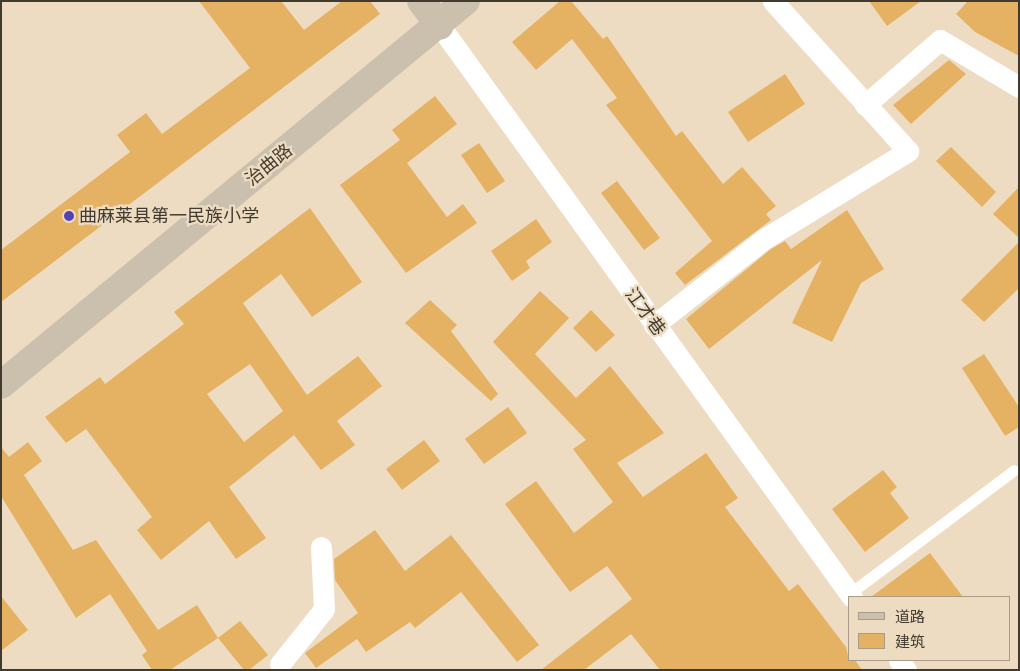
<!DOCTYPE html>
<html>
<head>
<meta charset="utf-8">
<style>
	body { margin:0 }
	#map { position:relative; width:1020px; height:671px; overflow:hidden; background:#eedcc2; font-family:Cabin,"Noto Sans SC",sans-serif }
	div>[style] { position:absolute }
	[style*='--x'] { left:calc(var(--x)*1px); top:calc(var(--y)*1px); width:calc(var(--w)*1px); rotate:calc(var(--a)*1deg) }
	.building>* { inset:0; background:#e5b163 }
	.lane>* { height:11px; margin:-5.5px; padding:0 5.5px; transform-origin:5.5px; border-radius:5.5px; background:#fff }
	.street>* { height:21px; margin:-10.5px; padding:0 10.5px; transform-origin:10.5px; border-radius:10.5px; background:#fff }
	.secondary>* { height:28px; margin:-14px; padding:0 14px; transform-origin:14px; border-radius:14px; background:#cbbfae }
	.dots>* { width:14px; height:14px; translate:-50% -50%; box-sizing:border-box; border:2px solid #eedcc2; border-radius:50% }
	span { translate:-50% -50%; white-space:nowrap; text-align:center; line-height:1.15; -webkit-text-stroke:4.5px #eedcc2; paint-order:stroke }
	.street-label { font-size:18px; color:#413a2f }
	.poi-label { font-size:18px; color:#413a2f }
	.left { translate:0 -50%; text-align:left }
	.frame { position:absolute; inset:0; border:2px solid #413a2f; pointer-events:none }
	.legend { position:absolute; left:848px; top:596px; width:162px; height:65px; box-sizing:border-box; background:#eedcc2; border:1px solid #a99b87; margin:0; padding:6px 9px; list-style:none; font-size:15px; color:#413a2f }
	.legend li { display:flex; align-items:center; gap:10px; height:25px }
	.legend b { width:25px; border:1px solid #a99b87 }
</style>
</head>
<body>
<div id="map">
	<div class="building">
		<i style="clip-path:polygon(199px 1px,281px 1px,304px 30px,342px 1px,370px 1px,380px 14px,1px 302px,1px 250px,130px 152px,117px 135px,146px 113px,162px 134px,250px 68px)"></i>
		<i style="clip-path:polygon(560px 1px,571px 1px,603px 39px,607px 36px,676px 136px,682px 131px,723px 184px,742px 167px,776px 206px,766px 214px,771px 220px,685px 285px,675px 273px,712px 241px,606px 105px,617px 98px,572px 39px,536px 70px,512px 42px)"></i>
		<i style="clip-path:polygon(869px 1px,921px 1px,887px 26px)"></i>
		<i style="clip-path:polygon(968px 1px,1019px 1px,1019px 56px,975px 32px,956px 14px)"></i>
		<i style="clip-path:polygon(949px 60px,966px 74px,911px 124px,893px 105px)"></i>
		<i style="clip-path:polygon(785px 74px,805px 104px,748px 142px,728px 112px)"></i>
		<i style="clip-path:polygon(435px 96px,457px 124px,407px 163px,447px 217px,463px 204px,477px 223px,406px 273px,340px 185px,400px 140px,392px 130px)"></i>
		<i style="clip-path:polygon(479px 143px,505px 181px,487px 193px,461px 155px)"></i>
		<i style="clip-path:polygon(951px 147px,996px 192px,982px 207px,936px 161px)"></i>
		<i style="clip-path:polygon(617px 181px,660px 238px,644px 250px,601px 193px)"></i>
		<i style="clip-path:polygon(1019px 187px,1019px 238px,993px 214px)"></i>
		<i style="clip-path:polygon(evenodd,310px 208px,362px 282px,312px 317px,281px 274px,243px 303px,307px 395px,358px 356px,382px 386px,337px 421px,355px 445px,321px 470px,294px 435px,229px 487px,266px 538px,236px 559px,209px 521px,161px 560px,137px 530px,152px 517px,86px 429px,66px 443px,45px 417px,100px 377px,105px 384px,184px 324px,174px 312px,310px 208px,250px 364px,283px 411px,244px 442px,207px 394px,250px 364px)"></i>
		<i style="clip-path:polygon(847px 210px,884px 269px,861px 283px,832px 342px,792px 323px,822px 260px,709px 349px,686px 319px,771px 249px,785px 241px,791px 249px)"></i>
		<i style="clip-path:polygon(536px 219px,552px 242px,526px 261px,530px 268px,512px 281px,491px 251px)"></i>
		<i style="clip-path:polygon(1019px 242px,1019px 288px,984px 322px,961px 300px)"></i>
		<i style="clip-path:polygon(540px 291px,569px 318px,535px 354px,576px 398px,610px 366px,664px 433px,617px 463px,643px 497px,706px 453px,738px 498px,725px 507px,789px 591px,798px 584px,846px 647px,849px 660px,855px 660px,862px 670px,660px 670px,631px 634px,584px 670px,541px 670px,632px 599px,607px 566px,570px 592px,505px 504px,536px 481px,574px 533px,613px 502px,573px 449px,586px 440px,493px 342px)"></i>
		<i style="clip-path:polygon(430px 300px,457px 325px,451px 331px,498px 394px,491px 401px,405px 323px)"></i>
		<i style="clip-path:polygon(591px 310px,615px 335px,596px 352px,573px 328px)"></i>
		<i style="clip-path:polygon(984px 354px,1019px 407px,1019px 427px,1005px 436px,962px 368px)"></i>
		<i style="clip-path:polygon(508px 407px,527px 433px,484px 464px,465px 439px)"></i>
		<i style="clip-path:polygon(424px 440px,440px 461px,402px 490px,386px 469px)"></i>
		<i style="clip-path:polygon(28px 442px,42px 461px,24px 475px,73px 550px,96px 540px,158px 630px,197px 605px,218px 638px,170px 670px,152px 670px,142px 655px,147px 651px,110px 594px,76px 618px,1px 496px,1px 447px,9px 457px)"></i>
		<i style="clip-path:polygon(883px 470px,897px 487px,890px 493px,909px 518px,865px 552px,832px 509px)"></i>
		<i style="clip-path:polygon(375px 530px,405px 571px,451px 535px,539px 645px,517px 662px,461px 592px,415px 628px,410px 622px,366px 652px,357px 639px,316px 668px,305px 653px,358px 613px,335px 580px,334px 559px)"></i>
		<i style="clip-path:polygon(930px 553px,963px 597px,871px 597px)"></i>
		<i style="clip-path:polygon(1px 596px,28px 630px,1px 651px)"></i>
		<i style="clip-path:polygon(240px 621px,268px 655px,249px 670px,244px 670px,218px 638px)"></i>
	</div>
	<div class="lane">
		<i style="--x:849;--y:594;--w:206;--a:-36.9"></i>
	</div>
	<div class="street">
		<i style="--x:440;--y:26;--w:704;--a:54.19"></i>
		<i style="--x:865;--y:105;--w:99;--a:-40.9"></i>
		<i style="--x:940;--y:40;--w:92;--a:30.7"></i>
		<i style="--x:654;--y:325;--w:140;--a:-38"></i>
		<i style="--x:764;--y:239;--w:169;--a:-31.4"></i>
		<i style="--x:908;--y:151;--w:202;--a:-132"></i>
		<i style="--x:899;--y:660;--w:12;--a:55"></i>
		<i style="--x:280;--y:664;--w:70;--a:-51.3"></i>
		<i style="--x:324;--y:609;--w:62;--a:-92.8"></i>
	</div>
	<div class="secondary">
		<i style="--x:421;--y:1;--w:31;--a:53"></i>
		<i style="--x:1;--y:385;--w:603;--a:-39.55"></i>
	</div>
	<div class="dots">
		<i style="left:69px;top:216px;background:#563fb7"></i>
	</div>
	<div class="street-label">
		<span style="left:269px;top:165px;rotate:-39deg">治曲路</span>
		<span style="left:645px;top:312px;rotate:54deg">江才巷</span>
	</div>
	<div class="poi-label">
		<span class="left" style="left:79px;top:216px">曲麻莱县第一民族小学</span>
	</div>
	<div class="frame"></div>
	<ul class="legend">
	<li><b style="height:6px;background:#cbbfae"></b>道路</li>
	<li><b style="height:14px;background:#e5b163"></b>建筑</li>
	</ul>
</div>
</body>
</html>
